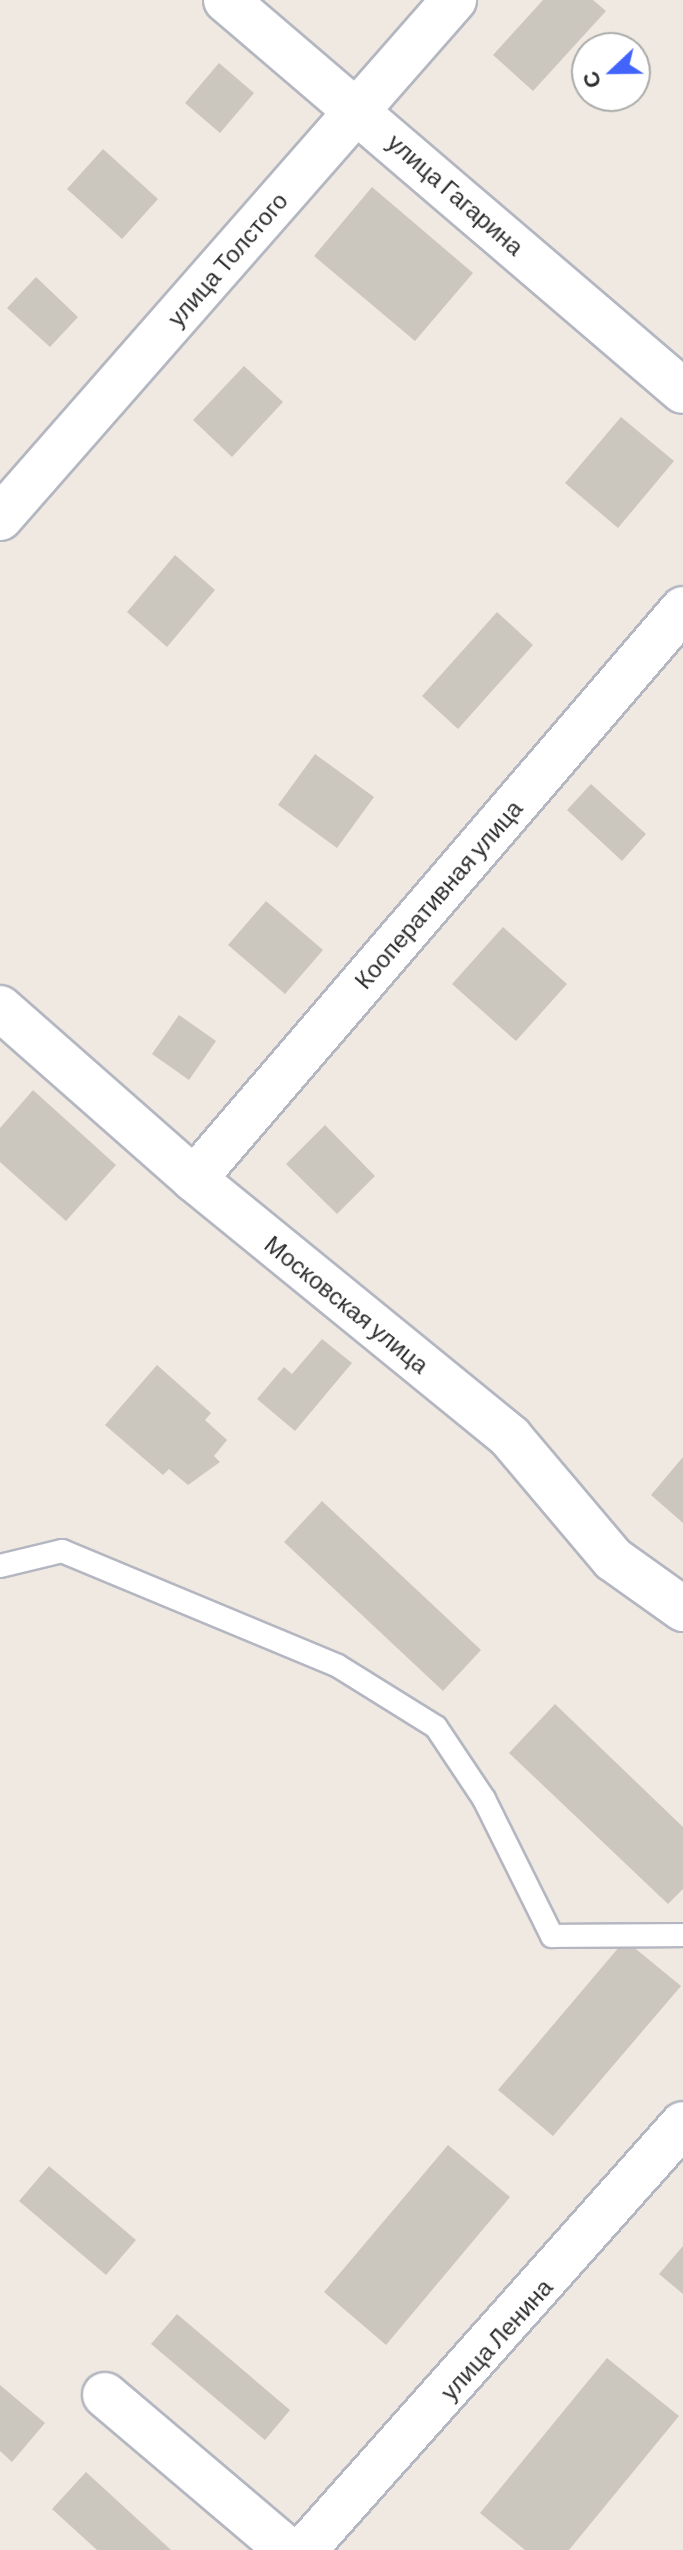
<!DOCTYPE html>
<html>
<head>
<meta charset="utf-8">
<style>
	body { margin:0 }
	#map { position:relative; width:683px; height:2550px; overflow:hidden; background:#efe9e1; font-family:Barlow,sans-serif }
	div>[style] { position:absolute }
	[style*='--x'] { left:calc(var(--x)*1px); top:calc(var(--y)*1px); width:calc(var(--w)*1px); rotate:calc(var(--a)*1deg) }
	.building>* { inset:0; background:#cbc7bf }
	.roads { filter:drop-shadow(2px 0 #b4b7c1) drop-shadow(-2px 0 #b4b7c1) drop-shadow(0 2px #b4b7c1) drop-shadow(0 -2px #b4b7c1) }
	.service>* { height:22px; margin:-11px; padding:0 11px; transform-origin:11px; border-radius:11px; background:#fff }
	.minor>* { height:44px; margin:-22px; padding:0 22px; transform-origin:22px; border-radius:22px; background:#fff }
	.tertiary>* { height:44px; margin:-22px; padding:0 22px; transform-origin:22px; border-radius:22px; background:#fff }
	span { translate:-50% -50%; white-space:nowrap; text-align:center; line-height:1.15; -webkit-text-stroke:8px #fff; paint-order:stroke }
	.street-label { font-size:24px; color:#2e2e2e }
	.north { position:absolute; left:571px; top:32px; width:80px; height:80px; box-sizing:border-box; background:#fff; border:2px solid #ababab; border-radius:50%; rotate:248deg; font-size:22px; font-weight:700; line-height:32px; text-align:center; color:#2e2e2e }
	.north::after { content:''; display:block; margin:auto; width:28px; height:36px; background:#4264fb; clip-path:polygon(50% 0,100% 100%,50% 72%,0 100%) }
</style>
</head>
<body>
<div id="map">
	<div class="building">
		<i style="clip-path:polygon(543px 0,593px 0,606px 11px,533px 91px,493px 55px)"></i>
		<i style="clip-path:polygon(219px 63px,254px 93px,220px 133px,185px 103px)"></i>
		<i style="clip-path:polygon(103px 149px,158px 199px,122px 239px,67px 189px)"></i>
		<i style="clip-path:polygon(372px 187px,473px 273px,415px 341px,314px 256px)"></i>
		<i style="clip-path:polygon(36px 277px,78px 317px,50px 347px,7px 308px)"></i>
		<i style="clip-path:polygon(244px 366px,283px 402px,232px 457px,193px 420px)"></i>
		<i style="clip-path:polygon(621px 417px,674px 461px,618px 528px,565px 483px)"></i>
		<i style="clip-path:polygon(175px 555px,215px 590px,167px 647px,127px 612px)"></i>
		<i style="clip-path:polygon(497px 612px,533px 645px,458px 729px,422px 696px)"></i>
		<i style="clip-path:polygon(315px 754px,374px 797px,337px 848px,278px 805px)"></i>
		<i style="clip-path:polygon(591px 784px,646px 834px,622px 861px,567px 810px)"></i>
		<i style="clip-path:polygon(266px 901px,323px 950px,285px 994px,228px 945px)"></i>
		<i style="clip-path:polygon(503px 927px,567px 984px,516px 1041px,452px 984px)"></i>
		<i style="clip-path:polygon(179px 1015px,216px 1041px,189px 1080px,152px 1054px)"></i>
		<i style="clip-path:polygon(33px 1090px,116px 1165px,66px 1221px,0 1162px,0 1128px)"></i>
		<i style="clip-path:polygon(325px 1125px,375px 1176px,337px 1214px,286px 1164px)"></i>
		<i style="clip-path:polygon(322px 1339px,352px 1363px,295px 1431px,257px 1399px,284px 1367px,292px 1374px)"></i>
		<i style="clip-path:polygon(157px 1365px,211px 1413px,205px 1420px,227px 1440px,214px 1456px,220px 1462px,188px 1485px,169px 1469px,163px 1475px,105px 1425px)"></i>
		<i style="clip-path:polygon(683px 1457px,683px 1523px,651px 1495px)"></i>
		<i style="clip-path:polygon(322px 1501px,481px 1650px,443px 1691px,284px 1542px)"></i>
		<i style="clip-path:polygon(555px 1704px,683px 1827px,683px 1889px,668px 1904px,509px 1753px)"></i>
		<i style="clip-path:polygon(625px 1940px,681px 1986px,553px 2136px,498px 2090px)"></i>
		<i style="clip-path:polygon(448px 2145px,510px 2197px,386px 2345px,324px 2292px)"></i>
		<i style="clip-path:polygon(49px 2166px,136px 2240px,106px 2275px,19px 2201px)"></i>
		<i style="clip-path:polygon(683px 2246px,683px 2294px,659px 2274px)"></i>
		<i style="clip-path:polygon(177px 2314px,290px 2410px,265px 2440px,151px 2344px)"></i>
		<i style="clip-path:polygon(607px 2358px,679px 2416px,569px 2550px,525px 2550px,480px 2513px)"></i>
		<i style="clip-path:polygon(0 2385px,45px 2423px,12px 2462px,0 2451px)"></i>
		<i style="clip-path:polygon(86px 2472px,171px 2550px,97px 2550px,52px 2509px)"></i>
	</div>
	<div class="roads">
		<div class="service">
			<i style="--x:0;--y:1566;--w:64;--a:-13.6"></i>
			<i style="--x:62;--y:1551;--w:299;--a:22.6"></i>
			<i style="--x:338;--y:1666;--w:115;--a:31.9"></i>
			<i style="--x:436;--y:1727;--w:87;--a:56.3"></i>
			<i style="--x:484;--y:1799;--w:153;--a:63.6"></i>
			<i style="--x:552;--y:1936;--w:131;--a:-0.4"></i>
		</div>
		<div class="minor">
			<i style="--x:226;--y:0;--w:601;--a:40.55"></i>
			<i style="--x:0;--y:1008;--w:259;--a:41.4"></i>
			<i style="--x:194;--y:1179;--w:408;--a:39.2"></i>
			<i style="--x:510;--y:1437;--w:160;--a:49.8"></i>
			<i style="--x:613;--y:1559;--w:86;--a:35.5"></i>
			<i style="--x:194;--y:1179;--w:751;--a:-49.37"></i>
			<i style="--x:105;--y:2395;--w:240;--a:40.3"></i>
		</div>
		<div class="tertiary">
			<i style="--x:0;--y:518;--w:689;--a:-48.77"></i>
			<i style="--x:304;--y:2550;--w:570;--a:-48.34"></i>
		</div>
	</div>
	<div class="street-label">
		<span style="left:456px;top:194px;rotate:41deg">улица Гагарина</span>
		<span style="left:227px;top:259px;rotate:-49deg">улица Толстого</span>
		<span style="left:438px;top:894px;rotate:-49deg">Кооперативная улица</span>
		<span style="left:347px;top:1304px;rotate:39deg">Московская улица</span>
		<span style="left:496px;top:2339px;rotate:-48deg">улица Ленина</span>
	</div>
	<div class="north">С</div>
</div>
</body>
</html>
